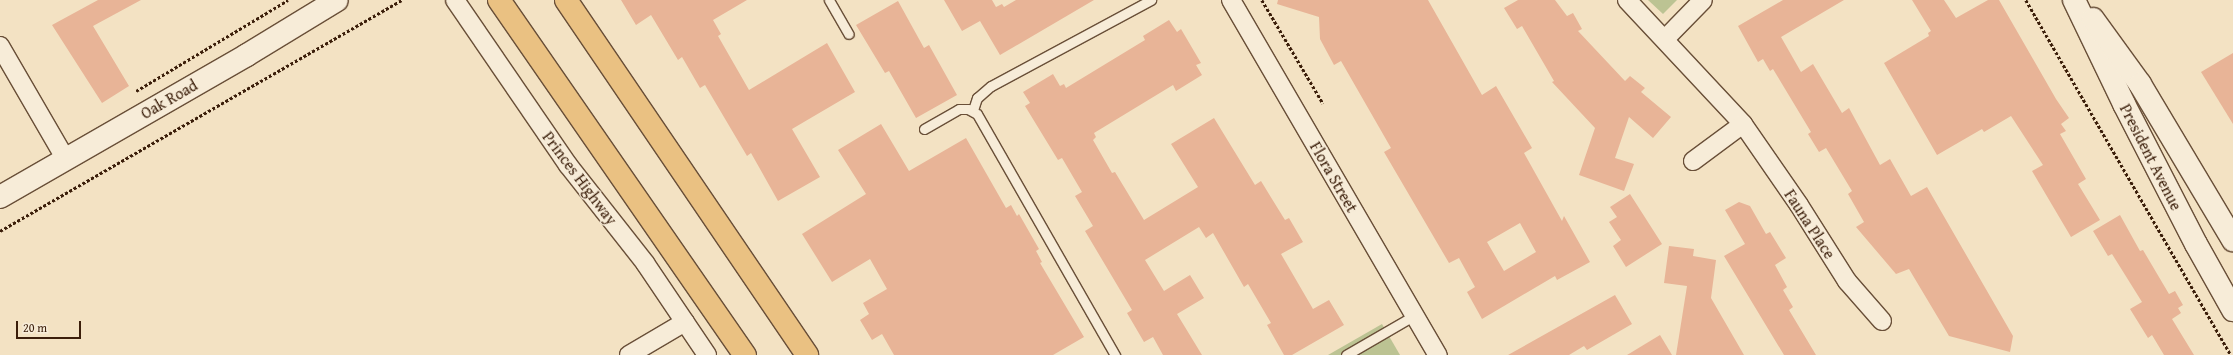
<!DOCTYPE html>
<html>
<head>
<meta charset="utf-8">
<style>
	body { margin:0 }
	#map { position:relative; width:2233px; height:355px; overflow:hidden; background:#f3e2c3; font-family:"Gentium Book Plus",serif }
	div>[style] { position:absolute }
	[style*='--x'] { left:calc(var(--x)*1px); top:calc(var(--y)*1px); width:calc(var(--w)*1px); rotate:calc(var(--a)*1deg) }
	.green>* { inset:0; background:#bcc393 }
	.building>* { inset:0; background:#e8b497 }
	.path>* { height:2.5px; margin-top:-1.25px; transform-origin:0; background:repeating-linear-gradient(90deg,#3b1e0a 0 3px,transparent 0 5px) }
	.roads { filter:drop-shadow(1px 0 #694f38) drop-shadow(-1px 0 #694f38) drop-shadow(0 1px #694f38) drop-shadow(0 -1px #694f38) }
	.service>* { height:9px; margin:-4.5px; padding:0 4.5px; transform-origin:4.5px; border-radius:4.5px; background:#f7ecd8 }
	.minor>* { height:18px; margin:-9px; padding:0 9px; transform-origin:9px; border-radius:9px; background:#f7ecd8 }
	.tertiary>* { height:22px; margin:-11px; padding:0 11px; transform-origin:11px; border-radius:11px; background:#f7ecd8 }
	.secondary>* { height:22px; margin:-11px; padding:0 11px; transform-origin:11px; border-radius:11px; background:#f7ecd8 }
	.trunk>* { height:22px; margin:-11px; padding:0 11px; transform-origin:11px; border-radius:11px; background:#eac182 }
	span { translate:-50% -50%; white-space:nowrap; text-align:center; line-height:1.15; -webkit-text-stroke:3px #f7ecd8; paint-order:stroke }
	.street-label { font-size:16px; color:#3b1e0a }
	.scale { position:absolute; left:16px; top:321px; width:65px; height:18px; box-sizing:border-box; border:2px solid #3b1e0a; border-top:0; padding-left:5px; font-size:12px; line-height:14px; white-space:nowrap; color:#3b1e0a; -webkit-text-stroke:3px #f7ecd8; paint-order:stroke }
</style>
</head>
<body>
<div id="map">
	<div class="green">
		<i style="clip-path:polygon(1648px 0,1677px 0,1663px 14px)"></i>
		<i style="clip-path:polygon(1382px 324px,1400px 355px,1328px 355px)"></i>
	</div>
	<div class="building">
		<i style="clip-path:polygon(98px 0,141px 0,93px 26px,129px 86px,102px 103px,52px 25px)"></i>
		<i style="clip-path:polygon(621px 0,747px 0,713px 20px,721px 34px,718px 36px,749px 90px,827px 43px,855px 92px,792px 129px,820px 177px,778px 201px,751px 153px,747px 156px,705px 85px,700px 88px,682px 57px,678px 60px,651px 15px,636px 25px)"></i>
		<i style="clip-path:polygon(944px 0,992px 0,996px 7px,1002px 4px,1004px 7px,1016px 0,1094px 0,1000px 55px,980px 21px,962px 31px)"></i>
		<i style="clip-path:polygon(evenodd,1278px 0,1428px 0,1482px 95px,1496px 86px,1532px 148px,1524px 153px,1562px 221px,1564px 216px,1590px 262px,1557px 280px,1555px 276px,1482px 319px,1467px 292px,1475px 287px,1459px 258px,1449px 263px,1384px 152px,1391px 148px,1341px 61px,1334px 65px,1320px 39px,1319px 17px,1277px 4px,1278px 0,1520px 223px,1536px 252px,1504px 271px,1487px 242px,1520px 223px)"></i>
		<i style="clip-path:polygon(1518px 0,1555px 0,1567px 16px,1573px 13px,1582px 29px,1578px 31px,1625px 81px,1630px 76px,1645px 88px,1641px 92px,1671px 117px,1653px 138px,1629px 117px,1615px 158px,1634px 164px,1624px 191px,1579px 175px,1595px 128px,1552px 82px,1554px 81px,1522px 26px,1517px 29px,1504px 8px)"></i>
		<i style="clip-path:polygon(1783px 0,1844px 0,1781px 37px,1801px 72px,1813px 64px,1842px 113px,1849px 108px,1880px 165px,1890px 159px,1911px 196px,1927px 187px,2013px 336px,2010px 352px,1949px 336px,1909px 269px,1896px 274px,1856px 227px,1864px 222px,1848px 194px,1852px 191px,1826px 148px,1819px 152px,1808px 134px,1811px 132px,1773px 69px,1770px 71px,1763px 59px,1758px 62px,1738px 26px)"></i>
		<i style="clip-path:polygon(1912px 0,1944px 0,1956px 18px,1988px 0,1999px 0,2056px 99px,2069px 118px,2061px 124px,2066px 131px,2060px 134px,2086px 179px,2078px 184px,2100px 220px,2071px 237px,2032px 171px,2043px 165px,2011px 116px,1984px 132px,1982px 129px,1937px 155px,1884px 63px,1929px 36px,1928px 33px,1931px 31px)"></i>
		<i style="clip-path:polygon(898px 1px,924px 48px,929px 45px,957px 95px,916px 118px,889px 71px,885px 73px,856px 25px)"></i>
		<i style="clip-path:polygon(1169px 20px,1177px 32px,1181px 29px,1201px 63px,1196px 65px,1202px 75px,1176px 91px,1173px 85px,1094px 133px,1096px 137px,1093px 140px,1112px 173px,1115px 172px,1144px 220px,1198px 187px,1171px 144px,1214px 118px,1255px 185px,1261px 181px,1285px 220px,1289px 218px,1303px 242px,1281px 254px,1313px 309px,1329px 300px,1344px 325px,1292px 355px,1284px 355px,1267px 325px,1271px 323px,1248px 284px,1244px 287px,1213px 233px,1206px 238px,1199px 227px,1145px 260px,1164px 291px,1190px 275px,1204px 298px,1177px 314px,1202px 355px,1163px 355px,1153px 337px,1144px 342px,1127px 313px,1132px 310px,1085px 231px,1093px 226px,1075px 196px,1082px 192px,1062px 158px,1058px 160px,1025px 106px,1030px 103px,1023px 92px,1053px 74px,1060px 86px,1064px 84px,1066px 88px,1145px 40px,1143px 36px)"></i>
		<i style="clip-path:polygon(2233px 53px,2233px 124px,2201px 72px)"></i>
		<i style="clip-path:polygon(881px 124px,909px 171px,966px 138px,1006px 208px,1011px 205px,1017px 216px,1019px 214px,1039px 249px,1036px 251px,1042px 262px,1040px 263px,1084px 337px,1053px 355px,894px 355px,882px 334px,872px 340px,860px 320px,869px 314px,863px 303px,887px 289px,870px 259px,832px 282px,802px 234px,866px 194px,838px 150px)"></i>
		<i style="clip-path:polygon(1630px 194px,1662px 244px,1626px 267px,1613px 246px,1621px 240px,1609px 222px,1617px 217px,1610px 207px)"></i>
		<i style="clip-path:polygon(1739px 202px,1750px 206px,1766px 234px,1770px 232px,1786px 258px,1775px 265px,1787px 287px,1783px 290px,1793px 307px,1789px 310px,1816px 355px,1784px 355px,1724px 256px,1745px 244px,1725px 210px)"></i>
		<i style="clip-path:polygon(2120px 215px,2140px 251px,2143px 250px,2169px 294px,2175px 291px,2183px 305px,2178px 308px,2181px 313px,2172px 319px,2194px 355px,2164px 355px,2152px 335px,2148px 338px,2130px 309px,2142px 302px,2112px 254px,2108px 256px,2093px 231px)"></i>
		<i style="clip-path:polygon(1669px 246px,1694px 249px,1693px 256px,1716px 260px,1711px 298px,1744px 355px,1676px 355px,1687px 286px,1664px 283px)"></i>
		<i style="clip-path:polygon(1615px 295px,1632px 324px,1587px 350px,1584px 346px,1569px 355px,1508px 355px)"></i>
		<i style="clip-path:polygon(1660px 335px,1672px 355px,1627px 355px)"></i>
	</div>
	<div class="path">
		<i style="--x:1262;--y:0;--w:120;--a:59.4"></i>
		<i style="--x:2026;--y:0;--w:410;--a:60"></i>
		<i style="--x:136;--y:91;--w:177;--a:-30.9"></i>
		<i style="--x:0;--y:231;--w:463;--a:-29.9"></i>
	</div>
	<div class="roads">
		<div class="service">
			<i style="--x:829;--y:0;--w:39;--a:60"></i>
			<i style="--x:973;--y:110;--w:13;--a:-72"></i>
			<i style="--x:977;--y:98;--w:18;--a:-41"></i>
			<i style="--x:991;--y:86;--w:182;--a:-28.3"></i>
			<i style="--x:924;--y:129;--w:40;--a:-29.7"></i>
			<i style="--x:959;--y:109;--w:9;--a:0"></i>
			<i style="--x:968;--y:109;--w:10;--a:29"></i>
			<i style="--x:977;--y:114;--w:278;--a:60.2"></i>
			<i style="--x:1346;--y:355;--w:80;--a:-30.1"></i>
		</div>
		<div class="minor">
			<i style="--x:455;--y:0;--w:200;--a:55.6"></i>
			<i style="--x:568;--y:165;--w:125;--a:51.8"></i>
			<i style="--x:645;--y:263;--w:111;--a:56"></i>
			<i style="--x:1231;--y:0;--w:411;--a:59.8"></i>
			<i style="--x:1627;--y:0;--w:170;--a:46.9"></i>
			<i style="--x:1743;--y:124;--w:98;--a:55.3"></i>
			<i style="--x:1799;--y:205;--w:90;--a:57.7"></i>
			<i style="--x:1847;--y:281;--w:53;--a:48.8"></i>
			<i style="--x:1665;--y:39;--w:54;--a:-45.7"></i>
			<i style="--x:0;--y:46;--w:129;--a:59.9"></i>
			<i style="--x:1693;--y:161;--w:62;--a:-36.5"></i>
			<i style="--x:629;--y:355;--w:65;--a:-30.5"></i>
		</div>
		<div class="tertiary">
			<i style="--x:0;--y:197;--w:285;--a:-29.9"></i>
			<i style="--x:247;--y:55;--w:105;--a:-31.4"></i>
		</div>
		<div class="secondary">
			<i style="--x:2074;--y:0;--w:115;--a:64.3"></i>
			<i style="--x:2124;--y:104;--w:157;--a:62.8"></i>
			<i style="--x:2196;--y:244;--w:76;--a:60.7"></i>
			<i style="--x:2093;--y:19;--w:80;--a:54.1"></i>
			<i style="--x:2140;--y:84;--w:182;--a:59.2"></i>
		</div>
		<div class="trunk">
			<i style="--x:499;--y:0;--w:432;--a:55.3"></i>
			<i style="--x:566;--y:0;--w:429;--a:55.8"></i>
		</div>
	</div>
	<div class="street-label">
		<span style="left:169px;top:99px;rotate:-30deg">Oak Road</span>
		<span style="left:2151px;top:157px;rotate:63deg">President Avenue</span>
		<span style="left:1334px;top:177px;rotate:60deg">Flora Street</span>
		<span style="left:580px;top:178px;rotate:53deg">Princes Highway</span>
		<span style="left:1810px;top:224px;rotate:57deg">Fauna Place</span>
	</div>
	<div class="scale">20 m</div>
</div>
</body>
</html>
